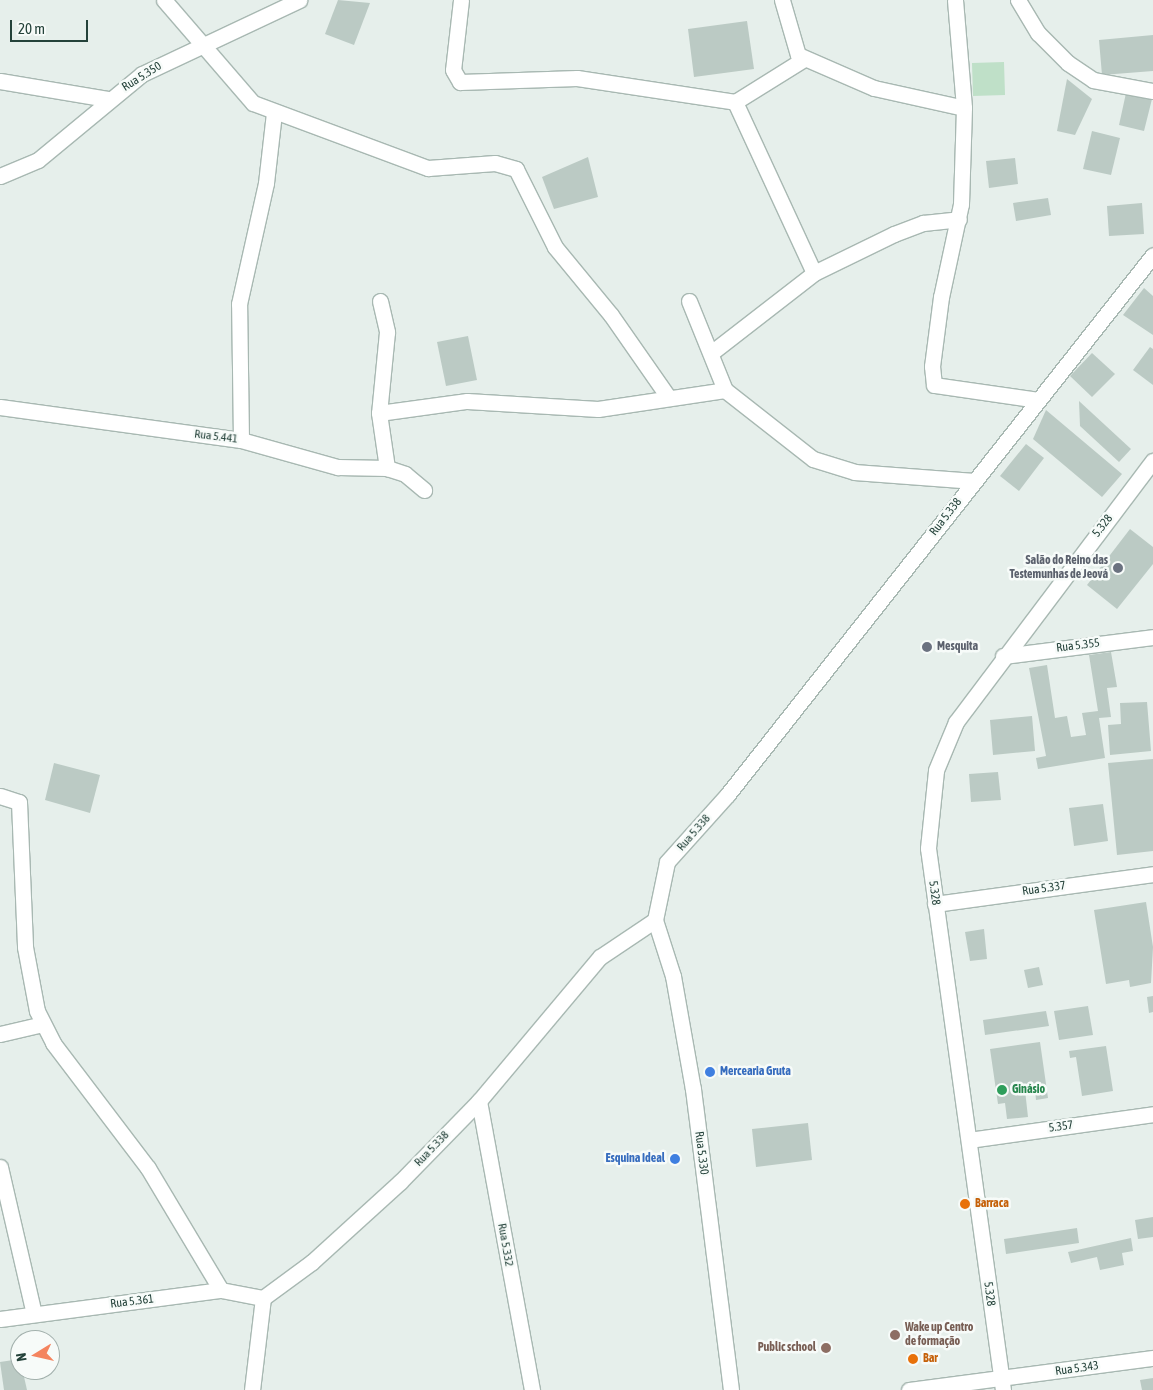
<!DOCTYPE html>
<html>
<head>
<meta charset="utf-8">
<style>
	body { margin:0 }
	#map { position:relative; width:1153px; height:1390px; overflow:hidden; background:#e6efeb; font-family:"Asap Condensed",sans-serif }
	div>[style] { position:absolute }
	[style*='--x'] { left:calc(var(--x)*1px); top:calc(var(--y)*1px); width:calc(var(--w)*1px); rotate:calc(var(--a)*1deg) }
	.green>* { inset:0; background:#bfe0c8 }
	.building>* { inset:0; background:#bbcac4 }
	.roads { filter:drop-shadow(1px 0 #a8b8b2) drop-shadow(-1px 0 #a8b8b2) drop-shadow(0 1px #a8b8b2) drop-shadow(0 -1px #a8b8b2) }
	.minor>* { height:15px; margin:-7.5px; padding:0 7.5px; transform-origin:7.5px; border-radius:7.5px; background:#fff }
	.dots>* { width:14px; height:14px; translate:-50% -50%; box-sizing:border-box; border:2px solid #f7fbf9; border-radius:50% }
	span { translate:-50% -50%; white-space:nowrap; text-align:center; line-height:1.15; -webkit-text-stroke:5px #f7fbf9; paint-order:stroke }
	.street-label { font-size:12px; color:#24423a }
	.worship-label { font-size:12px; color:#5b616d; font-weight:700 }
	.right { translate:-100% -50%; text-align:right }
	.left { translate:0 -50%; text-align:left }
	.shop-label { font-size:12px; color:#366cbe; font-weight:700 }
	.leisure-label { font-size:12px; color:#27864d; font-weight:700 }
	.food-label { font-size:12px; color:#c56008; font-weight:700 }
	.education-label { font-size:12px; color:#785e54; font-weight:700 }
	.north { position:absolute; left:10px; top:1330px; width:50px; height:50px; box-sizing:border-box; background:#f7fbf9; border:1px solid #a3b1ad; border-radius:50%; rotate:261deg; font-size:14px; font-weight:700; line-height:20px; text-align:center; color:#24423a }
	.north::after { content:''; display:block; margin:auto; width:18px; height:22px; background:#f4845f; clip-path:polygon(50% 0,100% 100%,50% 72%,0 100%) }
	.scale { position:absolute; left:10px; top:20px; width:78px; height:22px; box-sizing:border-box; border:2px solid #24423a; border-top:0; padding-left:6px; font-size:15px; line-height:18px; white-space:nowrap; color:#24423a; -webkit-text-stroke:4px #f7fbf9; paint-order:stroke }
</style>
</head>
<body>
<div id="map">
	<div class="green">
		<i style="clip-path:polygon(1004px 62px,1005px 95px,973px 96px,972px 63px)"></i>
	</div>
	<div class="building">
		<i style="clip-path:polygon(338px 0,370px 3px,354px 45px,325px 34px)"></i>
		<i style="clip-path:polygon(747px 21px,754px 69px,694px 77px,688px 29px)"></i>
		<i style="clip-path:polygon(1153px 35px,1153px 71px,1102px 75px,1099px 40px)"></i>
		<i style="clip-path:polygon(1067px 79px,1092px 99px,1075px 135px,1057px 131px)"></i>
		<i style="clip-path:polygon(1126px 93px,1152px 99px,1144px 131px,1119px 125px)"></i>
		<i style="clip-path:polygon(1092px 131px,1120px 138px,1111px 175px,1083px 169px)"></i>
		<i style="clip-path:polygon(588px 157px,598px 197px,554px 209px,542px 177px)"></i>
		<i style="clip-path:polygon(1015px 158px,1018px 184px,989px 188px,986px 161px)"></i>
		<i style="clip-path:polygon(1048px 198px,1051px 215px,1016px 221px,1013px 203px)"></i>
		<i style="clip-path:polygon(1142px 203px,1144px 234px,1109px 236px,1107px 206px)"></i>
		<i style="clip-path:polygon(1144px 288px,1153px 296px,1153px 335px,1123px 315px)"></i>
		<i style="clip-path:polygon(468px 336px,477px 380px,446px 386px,437px 342px)"></i>
		<i style="clip-path:polygon(1150px 347px,1153px 349px,1153px 385px,1133px 370px)"></i>
		<i style="clip-path:polygon(1092px 353px,1115px 374px,1092px 397px,1070px 376px)"></i>
		<i style="clip-path:polygon(1079px 401px,1131px 449px,1119px 462px,1080px 426px)"></i>
		<i style="clip-path:polygon(1046px 410px,1122px 474px,1102px 497px,1033px 439px)"></i>
		<i style="clip-path:polygon(1026px 444px,1044px 458px,1019px 491px,1000px 476px)"></i>
		<i style="clip-path:polygon(1130px 529px,1153px 547px,1153px 564px,1117px 609px,1087px 585px)"></i>
		<i style="clip-path:polygon(1111px 652px,1117px 687px,1107px 688px,1111px 717px,1099px 718px,1105px 758px,1038px 769px,1036px 758px,1046px 756px,1029px 668px,1047px 665px,1055px 718px,1067px 716px,1071px 737px,1086px 735px,1082px 713px,1098px 711px,1089px 655px)"></i>
		<i style="clip-path:polygon(1147px 702px,1151px 751px,1110px 755px,1108px 725px,1121px 724px,1120px 703px)"></i>
		<i style="clip-path:polygon(1032px 716px,1035px 751px,993px 755px,990px 720px)"></i>
		<i style="clip-path:polygon(1153px 759px,1153px 851px,1117px 855px,1108px 763px)"></i>
		<i style="clip-path:polygon(54px 763px,100px 775px,90px 813px,45px 800px)"></i>
		<i style="clip-path:polygon(998px 772px,1001px 800px,971px 802px,969px 774px)"></i>
		<i style="clip-path:polygon(1103px 804px,1108px 841px,1074px 846px,1069px 808px)"></i>
		<i style="clip-path:polygon(1146px 902px,1153px 947px,1151px 983px,1130px 987px,1129px 980px,1106px 984px,1094px 910px)"></i>
		<i style="clip-path:polygon(984px 929px,987px 959px,970px 961px,965px 932px)"></i>
		<i style="clip-path:polygon(1039px 967px,1043px 985px,1028px 988px,1024px 970px)"></i>
		<i style="clip-path:polygon(1153px 996px,1153px 1012px,1149px 1013px,1147px 997px)"></i>
		<i style="clip-path:polygon(1088px 1006px,1093px 1035px,1059px 1040px,1054px 1011px)"></i>
		<i style="clip-path:polygon(1046px 1011px,1049px 1026px,985px 1035px,983px 1020px)"></i>
		<i style="clip-path:polygon(1040px 1042px,1048px 1098px,1036px 1100px,1035px 1089px,1025px 1090px,1028px 1117px,1007px 1119px,1005px 1103px,998px 1104px,990px 1049px)"></i>
		<i style="clip-path:polygon(1106px 1046px,1113px 1091px,1082px 1096px,1076px 1057px,1070px 1058px,1069px 1051px)"></i>
		<i style="clip-path:polygon(808px 1123px,812px 1160px,756px 1167px,752px 1129px)"></i>
		<i style="clip-path:polygon(1153px 1217px,1153px 1237px,1138px 1239px,1135px 1220px)"></i>
		<i style="clip-path:polygon(1077px 1228px,1079px 1243px,1006px 1254px,1004px 1239px)"></i>
		<i style="clip-path:polygon(1131px 1238px,1133px 1251px,1122px 1253px,1124px 1265px,1100px 1270px,1097px 1257px,1071px 1263px,1068px 1252px)"></i>
		<i style="clip-path:polygon(20px 1359px,27px 1390px,4px 1390px,0 1362px)"></i>
		<i style="clip-path:polygon(1153px 1378px,1153px 1390px,1142px 1390px,1140px 1380px)"></i>
	</div>
	<div class="roads">
		<div class="minor">
			<i style="--x:164;--y:0;--w:136;--a:49.2"></i>
			<i style="--x:253;--y:103;--w:187;--a:20.4"></i>
			<i style="--x:428;--y:168;--w:67;--a:-4.3"></i>
			<i style="--x:495;--y:163;--w:22;--a:16"></i>
			<i style="--x:516;--y:169;--w:87;--a:63.4"></i>
			<i style="--x:555;--y:247;--w:88;--a:50.5"></i>
			<i style="--x:611;--y:315;--w:101;--a:55.1"></i>
			<i style="--x:461;--y:0;--w:70;--a:96.5"></i>
			<i style="--x:453;--y:70;--w:14;--a:60"></i>
			<i style="--x:460;--y:82;--w:117;--a:-2"></i>
			<i style="--x:577;--y:78;--w:160;--a:8.6"></i>
			<i style="--x:735;--y:102;--w:81;--a:-31.9"></i>
			<i style="--x:782;--y:0;--w:57;--a:73.8"></i>
			<i style="--x:798;--y:55;--w:83;--a:23.5"></i>
			<i style="--x:874;--y:88;--w:92;--a:12.5"></i>
			<i style="--x:955;--y:0;--w:108;--a:85.2"></i>
			<i style="--x:964;--y:108;--w:96;--a:91.8"></i>
			<i style="--x:961;--y:204;--w:95;--a:102.1"></i>
			<i style="--x:941;--y:297;--w:70;--a:97.4"></i>
			<i style="--x:932;--y:366;--w:19;--a:84"></i>
			<i style="--x:934;--y:385;--w:105;--a:8.2"></i>
			<i style="--x:1018;--y:0;--w:39;--a:59"></i>
			<i style="--x:1038;--y:33;--w:42;--a:45"></i>
			<i style="--x:1068;--y:63;--w:30;--a:34"></i>
			<i style="--x:1093;--y:80;--w:61;--a:10.4"></i>
			<i style="--x:0;--y:81;--w:109;--a:9.5"></i>
			<i style="--x:735;--y:102;--w:188;--a:65.2"></i>
			<i style="--x:0;--y:176;--w:41;--a:-22.8"></i>
			<i style="--x:38;--y:160;--w:135;--a:-39.6"></i>
			<i style="--x:142;--y:74;--w:174;--a:-25.2"></i>
			<i style="--x:380;--y:301;--w:32;--a:77"></i>
			<i style="--x:387;--y:332;--w:81;--a:95.6"></i>
			<i style="--x:379;--y:413;--w:56;--a:81.7"></i>
			<i style="--x:689;--y:301;--w:96;--a:68"></i>
			<i style="--x:725;--y:390;--w:112;--a:38.1"></i>
			<i style="--x:813;--y:459;--w:44;--a:17.2"></i>
			<i style="--x:855;--y:472;--w:119;--a:4.3"></i>
			<i style="--x:711;--y:353;--w:130;--a:-37.8"></i>
			<i style="--x:814;--y:273;--w:89;--a:-26"></i>
			<i style="--x:894;--y:234;--w:31;--a:-21"></i>
			<i style="--x:923;--y:223;--w:36;--a:-6"></i>
			<i style="--x:0;--y:407;--w:243;--a:7.8"></i>
			<i style="--x:241;--y:440;--w:101;--a:15.6"></i>
			<i style="--x:338;--y:467;--w:49;--a:1.2"></i>
			<i style="--x:387;--y:468;--w:19;--a:18"></i>
			<i style="--x:405;--y:474;--w:25;--a:40"></i>
			<i style="--x:379;--y:413;--w:89;--a:-7.8"></i>
			<i style="--x:467;--y:401;--w:131;--a:3.5"></i>
			<i style="--x:598;--y:409;--w:128;--a:-8.5"></i>
			<i style="--x:241;--y:440;--w:136;--a:-90.8"></i>
			<i style="--x:239;--y:304;--w:124;--a:-77.4"></i>
			<i style="--x:266;--y:183;--w:70;--a:-83.5"></i>
			<i style="--x:1003;--y:656;--w:151;--a:-7.2"></i>
			<i style="--x:0;--y:796;--w:20;--a:18"></i>
			<i style="--x:19;--y:802;--w:145;--a:87.6"></i>
			<i style="--x:25;--y:947;--w:65;--a:79.4"></i>
			<i style="--x:37;--y:1011;--w:36;--a:63"></i>
			<i style="--x:53;--y:1043;--w:157;--a:52.8"></i>
			<i style="--x:148;--y:1168;--w:142;--a:59.1"></i>
			<i style="--x:935;--y:904;--w:220;--a:-7.8"></i>
			<i style="--x:655;--y:920;--w:59;--a:72.2"></i>
			<i style="--x:673;--y:976;--w:115;--a:80"></i>
			<i style="--x:693;--y:1089;--w:303;--a:82.8"></i>
			<i style="--x:0;--y:1034;--w:44;--a:-13.1"></i>
			<i style="--x:479;--y:1101;--w:294;--a:79.6"></i>
			<i style="--x:969;--y:1140;--w:186;--a:-8"></i>
			<i style="--x:0;--y:1167;--w:151;--a:77"></i>
			<i style="--x:0;--y:1319;--w:223;--a:-7.5"></i>
			<i style="--x:221;--y:1290;--w:43;--a:10.8"></i>
			<i style="--x:252;--y:1390;--w:93;--a:-83.2"></i>
			<i style="--x:263;--y:1298;--w:61;--a:-36.3"></i>
			<i style="--x:312;--y:1262;--w:119;--a:-42.3"></i>
			<i style="--x:400;--y:1182;--w:113;--a:-45.7"></i>
			<i style="--x:479;--y:1101;--w:188;--a:-50"></i>
			<i style="--x:600;--y:957;--w:66;--a:-33.9"></i>
			<i style="--x:655;--y:920;--w:59;--a:-78.3"></i>
			<i style="--x:667;--y:862;--w:91;--a:-48.1"></i>
			<i style="--x:728;--y:794;--w:686;--a:-51.74"></i>
			<i style="--x:909;--y:1390;--w:246;--a:-7.5"></i>
			<i style="--x:1003;--y:1390;--w:547;--a:-97.88"></i>
			<i style="--x:928;--y:848;--w:78;--a:-84.1"></i>
			<i style="--x:936;--y:770;--w:52;--a:-67.4"></i>
			<i style="--x:956;--y:722;--w:327;--a:-53"></i>
		</div>
	</div>
	<div class="dots">
		<i style="left:1118px;top:568px;background:#6b7280"></i>
		<i style="left:927px;top:647px;background:#6b7280"></i>
		<i style="left:710px;top:1072px;background:#3f7fe0"></i>
		<i style="left:1002px;top:1090px;background:#2e9e5b"></i>
		<i style="left:675px;top:1159px;background:#3f7fe0"></i>
		<i style="left:965px;top:1204px;background:#e8710a"></i>
		<i style="left:895px;top:1335px;background:#8d6e63"></i>
		<i style="left:826px;top:1348px;background:#8d6e63"></i>
		<i style="left:913px;top:1359px;background:#e8710a"></i>
	</div>
	<div class="street-label">
		<span style="left:142px;top:77px;rotate:-32deg">Rua 5.350</span>
		<span style="left:216px;top:437px;rotate:7deg">Rua 5.441</span>
		<span style="left:946px;top:517px;rotate:-52deg">Rua 5.338</span>
		<span style="left:1103px;top:526px;rotate:-52deg">5.328</span>
		<span style="left:1078px;top:646px;rotate:-7deg">Rua 5.355</span>
		<span style="left:694px;top:833px;rotate:-49deg">Rua 5.338</span>
		<span style="left:1044px;top:889px;rotate:-8deg">Rua 5.337</span>
		<span style="left:934px;top:893px;rotate:82deg">5.328</span>
		<span style="left:1061px;top:1127px;rotate:-8deg">5.357</span>
		<span style="left:432px;top:1149px;rotate:-46deg">Rua 5.338</span>
		<span style="left:701px;top:1153px;rotate:83deg">Rua 5.330</span>
		<span style="left:505px;top:1245px;rotate:80deg">Rua 5.332</span>
		<span style="left:989px;top:1294px;rotate:82deg">5.328</span>
		<span style="left:132px;top:1302px;rotate:-7deg">Rua 5.361</span>
		<span style="left:1077px;top:1369px;rotate:-8deg">Rua 5.343</span>
	</div>
	<div class="worship-label">
		<span class="right" style="left:1108px;top:568px">Salão do Reino das<br>Testemunhas de Jeová</span>
		<span class="left" style="left:937px;top:647px">Mesquita</span>
	</div>
	<div class="shop-label">
		<span class="left" style="left:720px;top:1072px">Mercearia Gruta</span>
		<span class="right" style="left:665px;top:1159px">Esquina Ideal</span>
	</div>
	<div class="leisure-label">
		<span class="left" style="left:1012px;top:1090px">Ginásio</span>
	</div>
	<div class="food-label">
		<span class="left" style="left:975px;top:1204px">Barraca</span>
		<span class="left" style="left:923px;top:1359px">Bar</span>
	</div>
	<div class="education-label">
		<span class="left" style="left:905px;top:1335px">Wake up Centro<br>de formação</span>
		<span class="right" style="left:816px;top:1348px">Public school</span>
	</div>
	<div class="north">N</div>
	<div class="scale">20 m</div>
</div>
</body>
</html>
